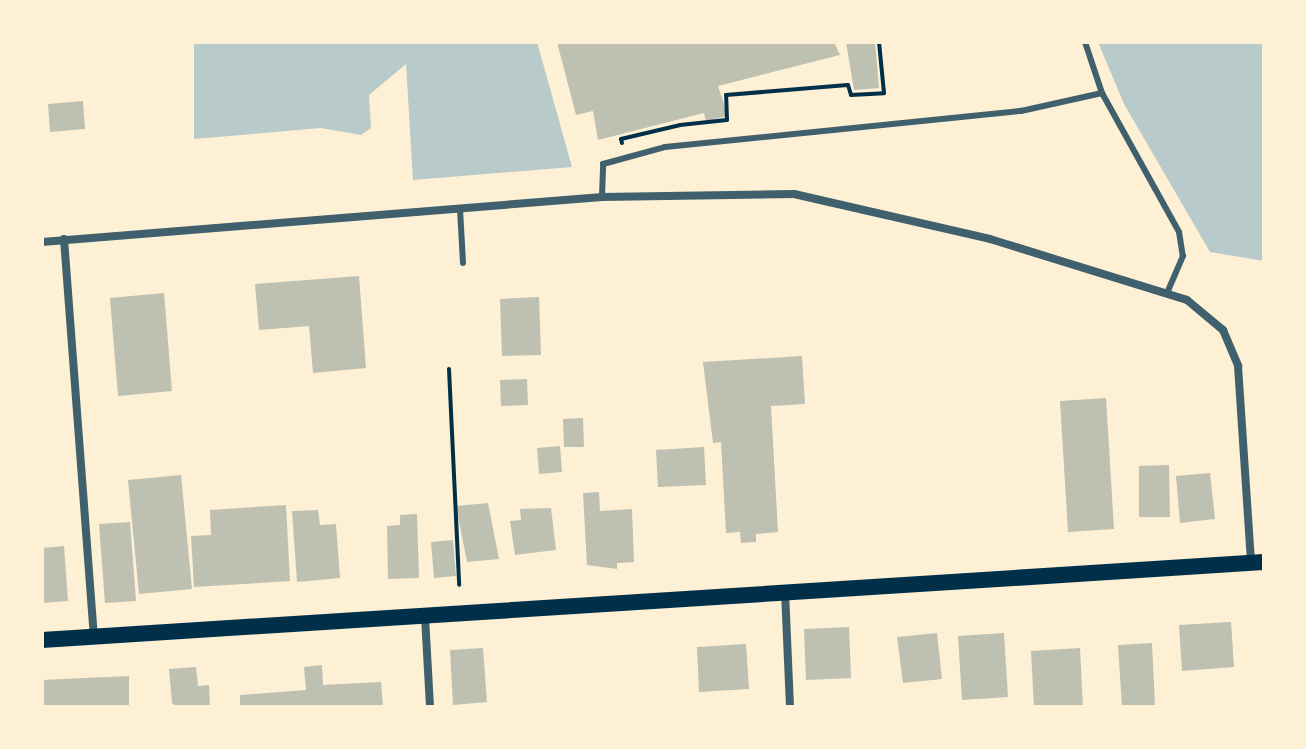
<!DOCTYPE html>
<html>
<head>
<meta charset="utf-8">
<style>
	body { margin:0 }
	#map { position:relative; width:1306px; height:749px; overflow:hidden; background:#fdf0d5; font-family:Mulish,sans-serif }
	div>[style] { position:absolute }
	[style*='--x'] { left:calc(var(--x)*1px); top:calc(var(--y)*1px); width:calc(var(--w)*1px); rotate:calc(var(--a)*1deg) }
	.green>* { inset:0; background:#b9caca }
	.building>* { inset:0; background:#bec0b2 }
	.path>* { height:4px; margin:-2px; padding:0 2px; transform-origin:2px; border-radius:2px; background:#003049 }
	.service>* { height:6px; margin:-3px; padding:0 3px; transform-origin:3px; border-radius:3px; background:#3f606c }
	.minor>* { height:8px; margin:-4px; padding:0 4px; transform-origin:4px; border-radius:4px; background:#3f606c }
	.secondary>* { height:16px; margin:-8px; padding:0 8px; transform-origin:8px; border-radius:8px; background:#003049 }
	span { translate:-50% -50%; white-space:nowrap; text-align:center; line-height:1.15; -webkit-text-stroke:8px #fdf0d5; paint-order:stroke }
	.frame { position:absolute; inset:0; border:44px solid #fdf0d5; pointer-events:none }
</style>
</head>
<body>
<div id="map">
	<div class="green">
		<i style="clip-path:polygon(194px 42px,537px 42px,572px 167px,413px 180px,406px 64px,369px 95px,371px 128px,361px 135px,321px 128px,194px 139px)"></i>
		<i style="clip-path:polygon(1098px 42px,1264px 42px,1264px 261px,1210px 252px,1124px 104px)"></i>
	</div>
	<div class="building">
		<i style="clip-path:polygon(557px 42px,834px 42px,840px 55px,718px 86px,728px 116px,706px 121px,704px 113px,598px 140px,593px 111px,576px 115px)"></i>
		<i style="clip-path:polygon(846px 42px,875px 42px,879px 88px,854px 90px)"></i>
		<i style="clip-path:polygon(83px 101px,85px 129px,50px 132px,48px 104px)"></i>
		<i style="clip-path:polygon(359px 276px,366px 368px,313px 373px,309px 326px,259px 330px,255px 284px)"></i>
		<i style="clip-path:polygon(164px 293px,172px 391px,118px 396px,110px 298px)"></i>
		<i style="clip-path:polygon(539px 297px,541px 355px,502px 356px,500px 299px)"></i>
		<i style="clip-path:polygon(802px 356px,805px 404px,771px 406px,778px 532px,756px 534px,756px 542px,741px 543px,740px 532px,726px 533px,721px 442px,713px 443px,703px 362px)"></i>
		<i style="clip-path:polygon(527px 379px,528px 405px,501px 406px,500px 380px)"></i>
		<i style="clip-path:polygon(1106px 398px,1114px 529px,1068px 532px,1060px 401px)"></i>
		<i style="clip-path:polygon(583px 418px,584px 447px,564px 447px,563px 419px)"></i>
		<i style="clip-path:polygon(560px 446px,562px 472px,539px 474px,537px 448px)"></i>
		<i style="clip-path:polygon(704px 447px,706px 485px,658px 487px,656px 450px)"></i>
		<i style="clip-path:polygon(1169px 465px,1170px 517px,1139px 517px,1139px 466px)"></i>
		<i style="clip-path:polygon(1210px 473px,1215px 519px,1180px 523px,1176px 476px)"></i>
		<i style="clip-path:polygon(181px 475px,192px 589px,139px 594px,128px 480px)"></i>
		<i style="clip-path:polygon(599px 492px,600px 511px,632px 509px,634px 562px,617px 563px,617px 569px,587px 565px,583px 493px)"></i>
		<i style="clip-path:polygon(488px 503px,499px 559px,467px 562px,456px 506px)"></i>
		<i style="clip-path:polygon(286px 505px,290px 581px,194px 587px,191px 536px,211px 535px,210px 510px)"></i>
		<i style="clip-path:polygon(551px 508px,556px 550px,515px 555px,510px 521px,521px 520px,520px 509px)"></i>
		<i style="clip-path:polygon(318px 510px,320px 525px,336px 524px,340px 578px,297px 582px,292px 511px)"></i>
		<i style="clip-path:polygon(417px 514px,419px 578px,388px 579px,387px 526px,400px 525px,400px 515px)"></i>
		<i style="clip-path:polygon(130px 522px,136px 601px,105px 603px,99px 524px)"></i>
		<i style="clip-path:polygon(453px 540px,456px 576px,434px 578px,431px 542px)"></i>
		<i style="clip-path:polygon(64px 546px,68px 601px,42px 603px,42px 548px)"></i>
		<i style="clip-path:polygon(1231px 622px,1234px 667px,1182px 671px,1179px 625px)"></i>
		<i style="clip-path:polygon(849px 627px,851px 678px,806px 680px,804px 629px)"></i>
		<i style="clip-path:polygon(937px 633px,942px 679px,903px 683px,897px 637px)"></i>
		<i style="clip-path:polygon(1004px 633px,1008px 697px,962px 700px,958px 636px)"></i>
		<i style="clip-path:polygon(1152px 643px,1155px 707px,1122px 707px,1118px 645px)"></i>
		<i style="clip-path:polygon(746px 644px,749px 689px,699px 692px,697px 647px)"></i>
		<i style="clip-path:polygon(483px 648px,487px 702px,453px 705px,450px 650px)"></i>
		<i style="clip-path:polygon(1080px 648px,1083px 707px,1034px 707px,1031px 651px)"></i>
		<i style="clip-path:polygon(322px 665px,323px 685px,381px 682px,383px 707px,240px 707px,240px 695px,306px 690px,304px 667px)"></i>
		<i style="clip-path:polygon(196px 667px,198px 686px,209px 685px,210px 707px,177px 707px,172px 703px,169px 669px)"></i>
		<i style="clip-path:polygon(129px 676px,129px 707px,42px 707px,42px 680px)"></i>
	</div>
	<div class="path">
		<i style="--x:622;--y:143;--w:4;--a:-104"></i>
		<i style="--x:621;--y:139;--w:61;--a:-13.3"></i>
		<i style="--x:680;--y:125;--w:47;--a:-6.1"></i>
		<i style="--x:727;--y:120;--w:25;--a:-92"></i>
		<i style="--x:726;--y:95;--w:122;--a:-4.7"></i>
		<i style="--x:848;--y:85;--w:10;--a:73"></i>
		<i style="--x:851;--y:95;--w:33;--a:-3"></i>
		<i style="--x:884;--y:93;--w:51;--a:-95.6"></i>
		<i style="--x:449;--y:369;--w:216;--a:87.3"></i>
	</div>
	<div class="service">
		<i style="--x:1085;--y:42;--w:54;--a:71.6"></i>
		<i style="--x:1102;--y:93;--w:159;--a:61"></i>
		<i style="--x:1179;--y:232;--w:24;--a:81"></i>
		<i style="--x:1183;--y:256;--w:40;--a:113.4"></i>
		<i style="--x:602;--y:197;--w:33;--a:-88"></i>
		<i style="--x:603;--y:164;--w:64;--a:-15.3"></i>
		<i style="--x:665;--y:147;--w:358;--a:-5.8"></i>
		<i style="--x:1021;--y:111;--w:83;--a:-12.5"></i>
		<i style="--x:460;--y:209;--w:54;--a:86.8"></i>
	</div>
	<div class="minor">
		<i style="--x:64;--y:239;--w:399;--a:85.7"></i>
		<i style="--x:42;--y:242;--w:562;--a:-4.59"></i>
		<i style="--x:602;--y:197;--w:192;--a:-0.9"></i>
		<i style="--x:794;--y:194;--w:201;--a:12.9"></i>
		<i style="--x:990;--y:239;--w:206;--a:17.2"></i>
		<i style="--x:1187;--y:300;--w:47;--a:39.8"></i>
		<i style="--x:1223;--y:330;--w:39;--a:67"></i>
		<i style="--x:1238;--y:366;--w:196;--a:86.2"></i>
		<i style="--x:785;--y:592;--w:115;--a:87.5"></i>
		<i style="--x:425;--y:617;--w:90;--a:86.8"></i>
	</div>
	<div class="secondary">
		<i style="--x:42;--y:640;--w:1224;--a:-3.65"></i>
	</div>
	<div class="frame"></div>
</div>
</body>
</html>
